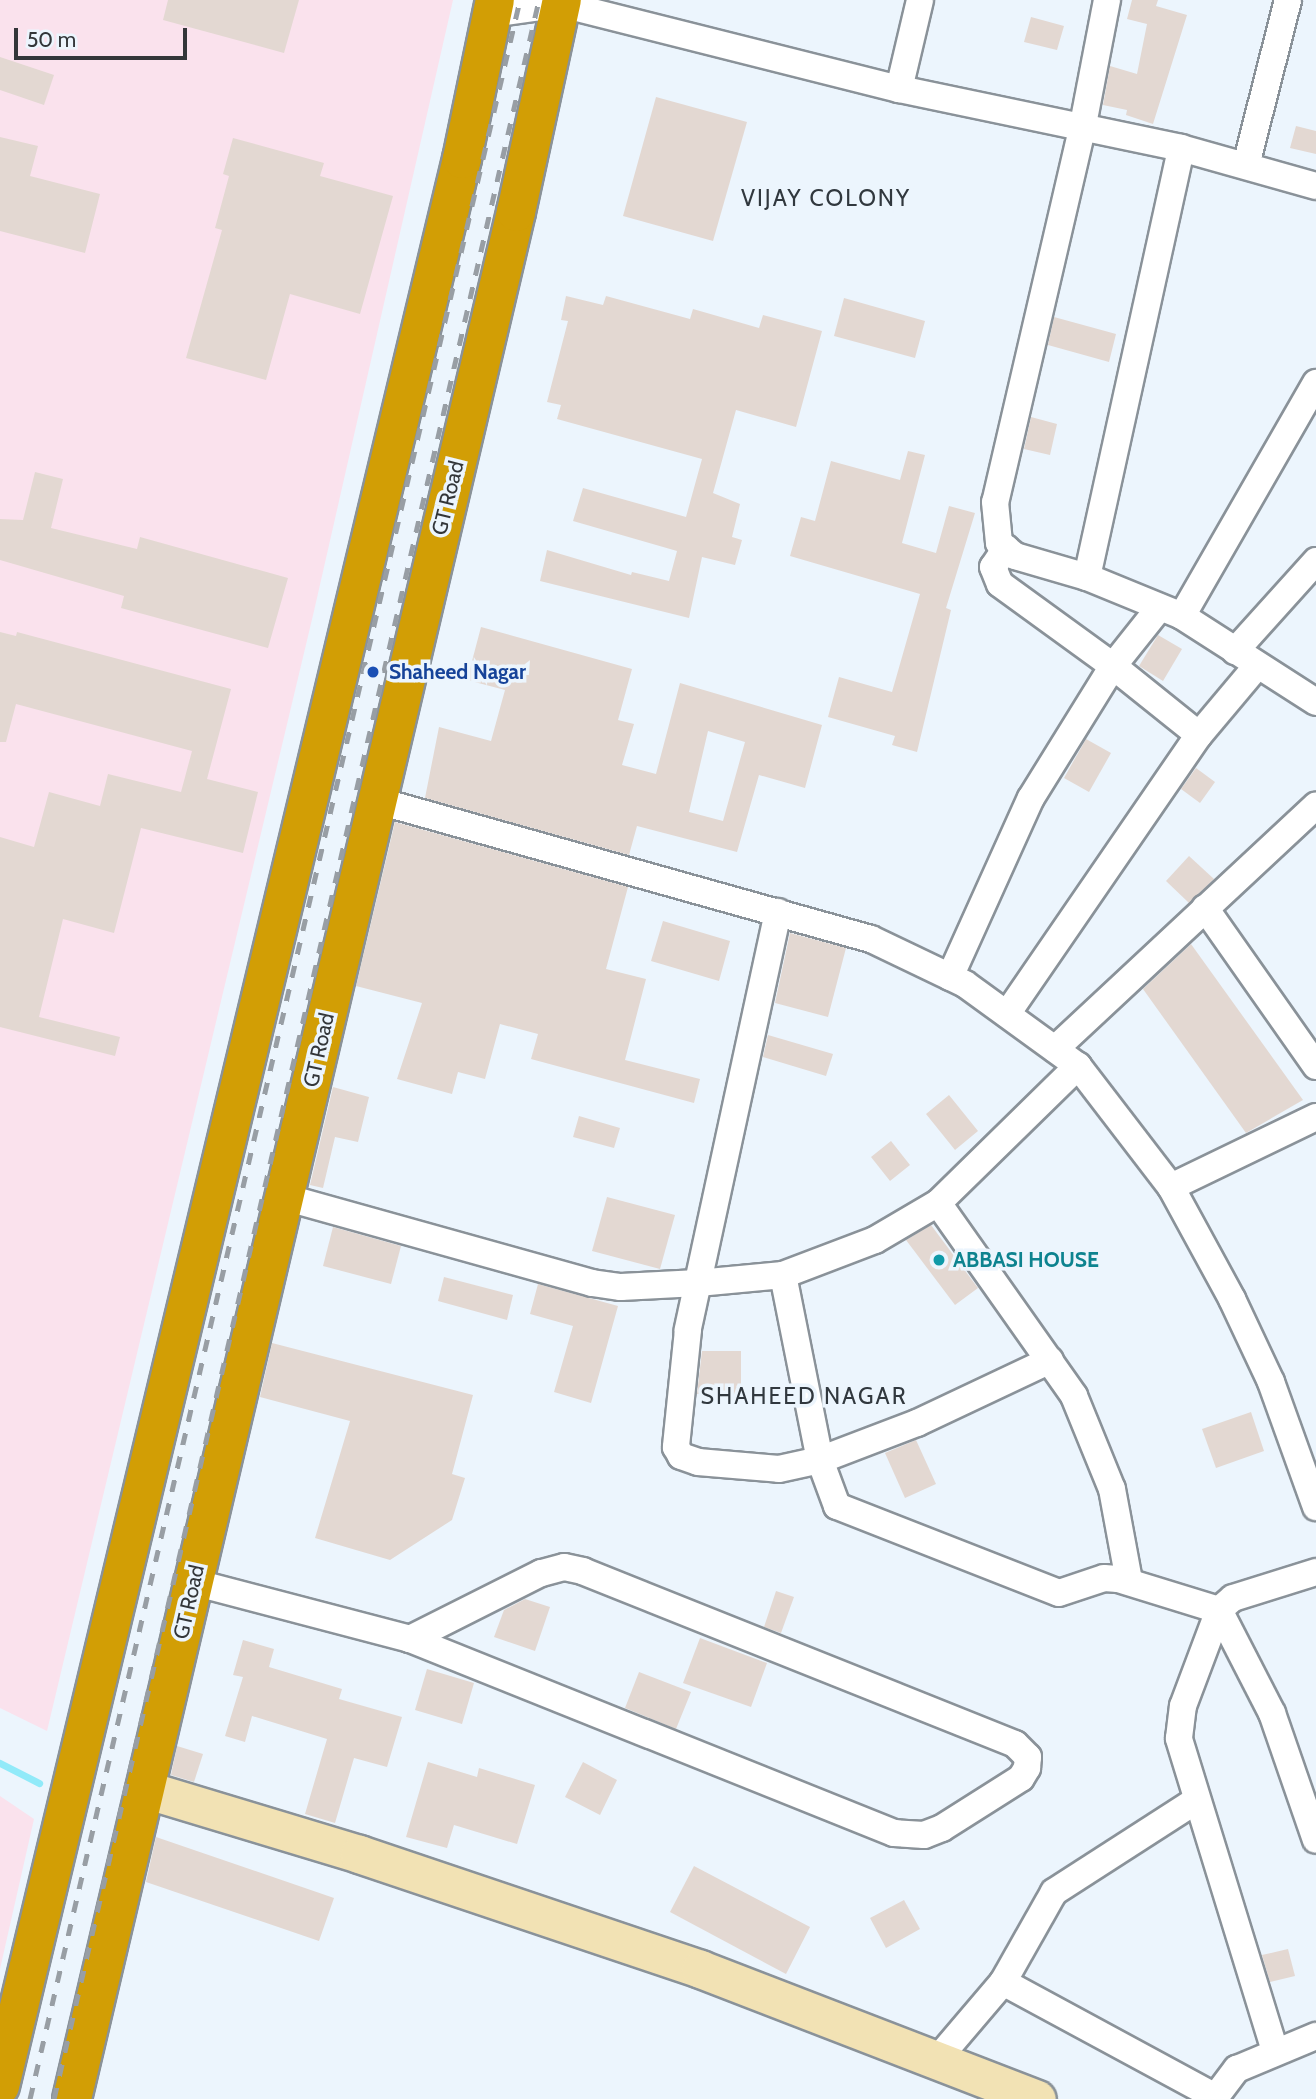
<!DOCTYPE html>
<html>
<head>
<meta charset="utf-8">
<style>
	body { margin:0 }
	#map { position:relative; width:1316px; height:2099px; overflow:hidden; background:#ecf5fd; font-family:Cabin,sans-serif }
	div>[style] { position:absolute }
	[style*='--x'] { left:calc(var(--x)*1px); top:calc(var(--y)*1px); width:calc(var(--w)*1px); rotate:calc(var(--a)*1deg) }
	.industrial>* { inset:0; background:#fae2ed }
	.stream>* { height:7px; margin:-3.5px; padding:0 3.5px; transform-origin:3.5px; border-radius:3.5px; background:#91eaf9 }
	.building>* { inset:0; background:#e3d8d2 }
	.roads { filter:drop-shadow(2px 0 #8a9299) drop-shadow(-2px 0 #8a9299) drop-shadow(0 2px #8a9299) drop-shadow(0 -2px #8a9299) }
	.street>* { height:26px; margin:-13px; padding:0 13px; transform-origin:13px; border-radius:13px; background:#fff }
	.secondary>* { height:37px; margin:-18.5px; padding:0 18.5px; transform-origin:18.5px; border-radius:18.5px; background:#f2e2b4 }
	.highway>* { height:38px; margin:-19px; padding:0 19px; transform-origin:19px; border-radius:19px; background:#d29e05 }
	.rail>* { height:5px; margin-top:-2.5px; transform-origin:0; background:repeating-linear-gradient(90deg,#989ea4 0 12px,transparent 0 24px) }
	.dots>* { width:19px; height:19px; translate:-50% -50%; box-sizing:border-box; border:4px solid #ecf5fd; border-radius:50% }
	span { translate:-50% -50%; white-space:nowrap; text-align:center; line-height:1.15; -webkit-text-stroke:7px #ecf5fd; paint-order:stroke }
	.street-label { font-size:21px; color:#333639 }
	.transit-label { font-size:21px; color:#164399; font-weight:700 }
	.left { translate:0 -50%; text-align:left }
	.culture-label { font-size:21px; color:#0d838f; font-weight:700 }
	.neighbourhood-label { font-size:23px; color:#31383e; letter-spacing:2px }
	.scale { position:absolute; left:14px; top:28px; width:173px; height:32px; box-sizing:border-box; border:4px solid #333639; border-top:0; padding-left:9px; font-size:21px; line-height:24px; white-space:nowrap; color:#333639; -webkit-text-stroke:5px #ecf5fd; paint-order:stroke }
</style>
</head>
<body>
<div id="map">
	<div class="industrial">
		<i style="clip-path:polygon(0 0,453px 0,314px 611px,47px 1731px,0 1708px)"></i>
		<i style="clip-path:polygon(0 1796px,34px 1819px,0 1969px)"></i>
	</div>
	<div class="stream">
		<i style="--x:0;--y:1763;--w:44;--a:27.1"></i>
	</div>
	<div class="building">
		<i style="clip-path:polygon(168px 0,299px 0,284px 53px,163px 20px)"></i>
		<i style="clip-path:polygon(1132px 0,1158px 0,1156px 6px,1187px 15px,1153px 124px,1126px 115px,1127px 110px,1103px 105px,1110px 66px,1137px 74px,1147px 24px,1127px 19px)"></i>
		<i style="clip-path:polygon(1031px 17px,1064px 26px,1057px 50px,1024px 42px)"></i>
		<i style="clip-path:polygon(0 57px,54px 75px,44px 105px,0 90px)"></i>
		<i style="clip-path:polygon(656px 97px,747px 122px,713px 241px,623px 216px)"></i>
		<i style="clip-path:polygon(1296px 126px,1316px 131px,1316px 154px,1290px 148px)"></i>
		<i style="clip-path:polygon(0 137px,38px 146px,30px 176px,100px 194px,85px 253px,0 231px)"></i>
		<i style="clip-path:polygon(233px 138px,324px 163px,320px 176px,393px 196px,360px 314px,290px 294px,266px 380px,186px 358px,222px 230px,215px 228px,229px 176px,223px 174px)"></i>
		<i style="clip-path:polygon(566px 296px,603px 305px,606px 296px,690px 319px,693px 309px,759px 328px,763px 315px,822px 331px,796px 427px,736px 410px,713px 493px,740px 504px,732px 537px,742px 540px,735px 565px,702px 557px,689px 618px,540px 581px,547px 550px,631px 575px,632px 572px,669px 581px,677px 551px,573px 521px,583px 488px,686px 517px,702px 459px,557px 419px,561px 405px,547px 402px,568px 321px,561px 320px)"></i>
		<i style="clip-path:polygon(844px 298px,925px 321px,915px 358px,834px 336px)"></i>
		<i style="clip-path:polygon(1054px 317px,1116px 334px,1109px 362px,1048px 345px)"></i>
		<i style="clip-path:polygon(1031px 417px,1057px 424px,1050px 455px,1024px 449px)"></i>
		<i style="clip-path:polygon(908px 451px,925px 455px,902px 543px,936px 553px,949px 506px,975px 513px,946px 608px,951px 610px,917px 752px,892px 745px,895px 736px,828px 717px,839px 677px,892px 692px,920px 594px,790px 556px,801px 517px,815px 521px,831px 461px,900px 480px)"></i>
		<i style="clip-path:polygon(35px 472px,63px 479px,51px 528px,137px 549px,140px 537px,288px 578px,268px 648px,121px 608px,124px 596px,0 560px,0 519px,23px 520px)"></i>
		<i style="clip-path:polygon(evenodd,481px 627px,632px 669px,618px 720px,634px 724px,622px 765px,656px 774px,680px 683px,822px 725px,805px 788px,759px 775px,737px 852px,637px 826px,629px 855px,425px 798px,439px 727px,491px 741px,505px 690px,467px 680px,481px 627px,708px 731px,745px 742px,723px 821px,689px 812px,708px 731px)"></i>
		<i style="clip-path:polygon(0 632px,16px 636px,17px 632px,231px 689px,207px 779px,258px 792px,243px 853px,141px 828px,114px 933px,63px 919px,39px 1017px,120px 1037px,115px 1056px,0 1027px,0 837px,34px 847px,49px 792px,100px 806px,108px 774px,181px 792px,192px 751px,16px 704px,6px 742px,0 742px)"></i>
		<i style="clip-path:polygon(1158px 635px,1182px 649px,1163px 681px,1139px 666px)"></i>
		<i style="clip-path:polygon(1086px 739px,1111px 753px,1089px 792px,1064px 778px)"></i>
		<i style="clip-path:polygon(1196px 768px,1215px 782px,1200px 803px,1181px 789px)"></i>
		<i style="clip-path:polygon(395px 822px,628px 887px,606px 969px,646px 979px,625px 1060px,700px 1079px,694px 1103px,531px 1059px,538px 1034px,500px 1024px,485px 1079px,458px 1072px,452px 1094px,397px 1079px,422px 1003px,356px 986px)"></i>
		<i style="clip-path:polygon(1189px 856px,1214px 879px,1189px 903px,1166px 881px)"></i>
		<i style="clip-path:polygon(663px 921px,730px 941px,719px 981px,651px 961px)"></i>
		<i style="clip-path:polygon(790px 933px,846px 948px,828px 1017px,775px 1003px)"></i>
		<i style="clip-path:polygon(1191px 944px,1303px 1100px,1246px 1133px,1143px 989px)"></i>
		<i style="clip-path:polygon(768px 1035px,833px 1054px,826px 1076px,763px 1057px)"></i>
		<i style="clip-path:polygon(333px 1087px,369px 1097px,358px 1142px,335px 1137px,323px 1188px,310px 1185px)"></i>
		<i style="clip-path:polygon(949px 1095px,978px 1131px,955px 1150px,926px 1114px)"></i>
		<i style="clip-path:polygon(579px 1116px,620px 1128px,614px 1148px,573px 1137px)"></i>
		<i style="clip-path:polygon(891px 1141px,910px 1165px,890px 1181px,871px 1157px)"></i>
		<i style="clip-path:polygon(607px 1197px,675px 1215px,660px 1269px,592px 1251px)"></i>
		<i style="clip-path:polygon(931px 1225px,978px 1288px,955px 1305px,906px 1240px)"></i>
		<i style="clip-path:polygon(333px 1227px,401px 1246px,391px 1284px,323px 1266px)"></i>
		<i style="clip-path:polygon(444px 1277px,513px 1295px,507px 1320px,438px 1301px)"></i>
		<i style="clip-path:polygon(538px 1284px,618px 1306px,591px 1403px,554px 1392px,573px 1326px,530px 1314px)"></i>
		<i style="clip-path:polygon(272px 1343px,473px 1395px,452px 1474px,465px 1478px,452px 1520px,390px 1560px,315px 1538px,350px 1421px,260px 1397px)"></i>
		<i style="clip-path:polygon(702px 1351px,741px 1351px,741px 1395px,697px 1394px)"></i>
		<i style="clip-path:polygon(1251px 1412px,1264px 1451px,1216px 1468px,1202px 1429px)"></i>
		<i style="clip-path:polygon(916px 1440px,936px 1484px,905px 1498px,885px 1453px)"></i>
		<i style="clip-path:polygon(776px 1591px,794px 1597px,781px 1633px,764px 1627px)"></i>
		<i style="clip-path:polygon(525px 1599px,550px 1607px,535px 1651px,494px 1637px,504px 1610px)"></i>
		<i style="clip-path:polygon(700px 1638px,767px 1663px,751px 1707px,683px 1683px)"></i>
		<i style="clip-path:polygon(243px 1640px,274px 1649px,269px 1667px,342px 1689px,339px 1699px,402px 1717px,387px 1767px,354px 1758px,335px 1823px,305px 1814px,327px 1739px,252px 1716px,245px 1742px,225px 1736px,243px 1677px,233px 1675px)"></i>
		<i style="clip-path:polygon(427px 1669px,474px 1683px,462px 1724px,415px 1710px)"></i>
		<i style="clip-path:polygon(639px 1672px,691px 1692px,676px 1729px,625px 1708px)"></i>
		<i style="clip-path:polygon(177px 1746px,203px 1754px,194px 1782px,171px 1775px)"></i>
		<i style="clip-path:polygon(428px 1762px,477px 1777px,479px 1768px,535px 1785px,517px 1844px,454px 1825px,447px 1848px,406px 1837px)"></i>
		<i style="clip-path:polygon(583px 1762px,617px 1780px,600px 1815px,565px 1797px)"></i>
		<i style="clip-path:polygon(156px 1837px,334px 1898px,319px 1941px,146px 1882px)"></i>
		<i style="clip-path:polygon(694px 1866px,810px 1927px,786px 1974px,670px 1912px)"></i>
		<i style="clip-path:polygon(904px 1900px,920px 1929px,886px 1948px,870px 1918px)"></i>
		<i style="clip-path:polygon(1288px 1949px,1295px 1976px,1270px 1982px,1262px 1955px)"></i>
	</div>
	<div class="roads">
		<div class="street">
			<i style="--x:1107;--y:0;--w:127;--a:100.9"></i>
			<i style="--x:1083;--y:125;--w:387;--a:103.1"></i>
			<i style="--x:995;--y:502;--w:41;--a:84.4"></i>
			<i style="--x:999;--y:543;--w:21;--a:39"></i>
			<i style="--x:1015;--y:556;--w:75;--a:16.3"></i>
			<i style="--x:1087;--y:577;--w:103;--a:22.3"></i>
			<i style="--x:1182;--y:616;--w:159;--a:32.7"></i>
			<i style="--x:492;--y:14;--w:70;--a:-8.2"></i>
			<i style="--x:561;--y:4;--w:349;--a:14.1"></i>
			<i style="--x:899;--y:89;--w:288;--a:11.8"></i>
			<i style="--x:1181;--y:148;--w:140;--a:15.7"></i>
			<i style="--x:899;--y:89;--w:91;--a:-76.7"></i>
			<i style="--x:1246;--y:165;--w:170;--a:-75.7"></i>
			<i style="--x:1006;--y:548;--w:23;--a:124"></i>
			<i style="--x:993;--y:567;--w:18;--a:68"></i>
			<i style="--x:1000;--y:584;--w:140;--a:36"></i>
			<i style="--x:1113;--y:666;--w:75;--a:-51.5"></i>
			<i style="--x:1087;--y:577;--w:439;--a:-77.6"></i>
			<i style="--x:1182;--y:616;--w:269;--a:-60.1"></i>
			<i style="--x:1235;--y:651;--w:121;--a:-48"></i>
			<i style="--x:375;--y:800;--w:515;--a:15.66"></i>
			<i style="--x:871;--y:939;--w:104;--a:25.6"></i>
			<i style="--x:965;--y:984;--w:140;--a:36"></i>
			<i style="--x:1078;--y:1066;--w:153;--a:52.5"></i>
			<i style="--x:1171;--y:1187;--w:128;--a:61.4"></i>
			<i style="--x:1232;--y:1299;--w:92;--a:64.8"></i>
			<i style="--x:1271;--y:1382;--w:133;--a:70.2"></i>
			<i style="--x:1205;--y:908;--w:193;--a:54.9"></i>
			<i style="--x:778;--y:912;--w:428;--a:102.2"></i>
			<i style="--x:688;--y:1330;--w:118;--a:95.9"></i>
			<i style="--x:676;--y:1447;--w:10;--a:61"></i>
			<i style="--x:681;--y:1456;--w:18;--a:19"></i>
			<i style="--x:698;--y:1462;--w:81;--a:4.9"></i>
			<i style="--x:779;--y:1469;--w:42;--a:-12.4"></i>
			<i style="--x:820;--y:1460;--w:104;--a:-20.9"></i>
			<i style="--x:917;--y:1423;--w:147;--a:-25.3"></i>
			<i style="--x:950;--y:977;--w:196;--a:-65.7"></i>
			<i style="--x:1031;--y:798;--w:155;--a:-58.2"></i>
			<i style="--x:1113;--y:666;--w:110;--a:38.7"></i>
			<i style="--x:1007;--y:1014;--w:339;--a:-55.5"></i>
			<i style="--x:1199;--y:735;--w:89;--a:-50"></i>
			<i style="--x:1055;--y:1049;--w:357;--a:-43"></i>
			<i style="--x:1171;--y:1187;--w:161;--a:-25.8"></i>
			<i style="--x:284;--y:1197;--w:320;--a:15.6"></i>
			<i style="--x:592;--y:1283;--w:29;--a:8"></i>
			<i style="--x:621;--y:1287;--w:77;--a:-3"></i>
			<i style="--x:698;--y:1283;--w:85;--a:-5.4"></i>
			<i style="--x:783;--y:1275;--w:98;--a:-20.8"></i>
			<i style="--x:875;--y:1240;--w:73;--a:-30.4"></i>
			<i style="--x:938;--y:1203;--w:196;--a:-44.4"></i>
			<i style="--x:938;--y:1203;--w:236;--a:54.8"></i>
			<i style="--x:1074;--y:1396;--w:100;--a:67.8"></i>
			<i style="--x:1112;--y:1489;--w:94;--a:79.5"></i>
			<i style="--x:783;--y:1275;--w:189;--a:78.7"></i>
			<i style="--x:820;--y:1460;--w:49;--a:69.7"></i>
			<i style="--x:837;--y:1506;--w:238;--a:21.4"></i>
			<i style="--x:1059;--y:1593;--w:47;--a:-18.4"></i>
			<i style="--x:1104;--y:1578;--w:14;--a:4"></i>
			<i style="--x:1118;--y:1579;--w:106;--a:17.1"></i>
			<i style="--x:1219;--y:1610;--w:116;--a:62.8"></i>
			<i style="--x:1272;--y:1713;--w:134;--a:70.9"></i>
			<i style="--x:193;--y:1582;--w:224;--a:14.7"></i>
			<i style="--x:410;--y:1639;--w:521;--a:21.84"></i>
			<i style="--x:894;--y:1833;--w:30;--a:4"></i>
			<i style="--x:924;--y:1835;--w:19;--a:-21"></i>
			<i style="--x:942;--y:1828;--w:93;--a:-32.3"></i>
			<i style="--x:1021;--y:1778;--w:12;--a:-59"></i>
			<i style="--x:1027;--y:1768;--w:11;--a:-85"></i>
			<i style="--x:1028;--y:1757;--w:18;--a:-135"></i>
			<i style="--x:1015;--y:1744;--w:465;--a:-158.2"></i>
			<i style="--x:583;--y:1571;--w:19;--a:-168"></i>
			<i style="--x:564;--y:1567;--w:24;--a:165"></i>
			<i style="--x:541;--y:1573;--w:147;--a:153.3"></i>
			<i style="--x:1003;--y:1982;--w:242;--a:28.4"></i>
			<i style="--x:1275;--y:2051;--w:327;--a:-107.1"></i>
			<i style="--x:1179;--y:1738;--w:32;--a:-83"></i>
			<i style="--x:1183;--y:1706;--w:103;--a:-69.4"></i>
			<i style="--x:1219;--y:1610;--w:18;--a:-41"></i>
			<i style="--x:1233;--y:1598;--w:87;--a:-17.4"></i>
			<i style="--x:935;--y:2062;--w:105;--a:-49.6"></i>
			<i style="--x:1003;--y:1982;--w:103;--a:-60.5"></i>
			<i style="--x:1054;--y:1892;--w:168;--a:-32.8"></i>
			<i style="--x:1214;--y:2099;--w:38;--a:-53"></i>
			<i style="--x:1237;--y:2069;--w:86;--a:-22.7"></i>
		</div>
		<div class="secondary">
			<i style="--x:144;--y:1789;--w:225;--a:16.8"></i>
			<i style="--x:359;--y:1854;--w:360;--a:18.6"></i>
			<i style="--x:700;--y:1969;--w:361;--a:21.1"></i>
		</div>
		<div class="highway">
			<i style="--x:0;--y:2086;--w:1982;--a:-76.52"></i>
			<i style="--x:462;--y:159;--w:162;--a:-78.3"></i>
			<i style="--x:72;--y:2099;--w:1939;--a:-76.76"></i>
			<i style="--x:516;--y:212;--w:217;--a:-77.8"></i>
		</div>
	</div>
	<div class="rail">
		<i style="--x:30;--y:2099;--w:2155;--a:-76.86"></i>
		<i style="--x:54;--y:2099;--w:2154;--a:-76.99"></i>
	</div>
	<div class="dots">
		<i style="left:373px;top:672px;background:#1a4fb4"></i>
		<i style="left:939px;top:1260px;background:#0f9aa8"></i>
	</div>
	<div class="street-label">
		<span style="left:448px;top:498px;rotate:-76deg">GT Road</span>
		<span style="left:319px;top:1050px;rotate:-77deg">GT Road</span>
		<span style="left:189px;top:1602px;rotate:-77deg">GT Road</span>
	</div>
	<div class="transit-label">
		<span class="left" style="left:389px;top:672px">Shaheed Nagar</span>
	</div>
	<div class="culture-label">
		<span class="left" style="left:953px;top:1260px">ABBASI HOUSE</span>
	</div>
	<div class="neighbourhood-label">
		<span style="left:826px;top:198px">VIJAY COLONY</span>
		<span style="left:804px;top:1396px">SHAHEED NAGAR</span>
	</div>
	<div class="scale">50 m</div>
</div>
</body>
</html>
